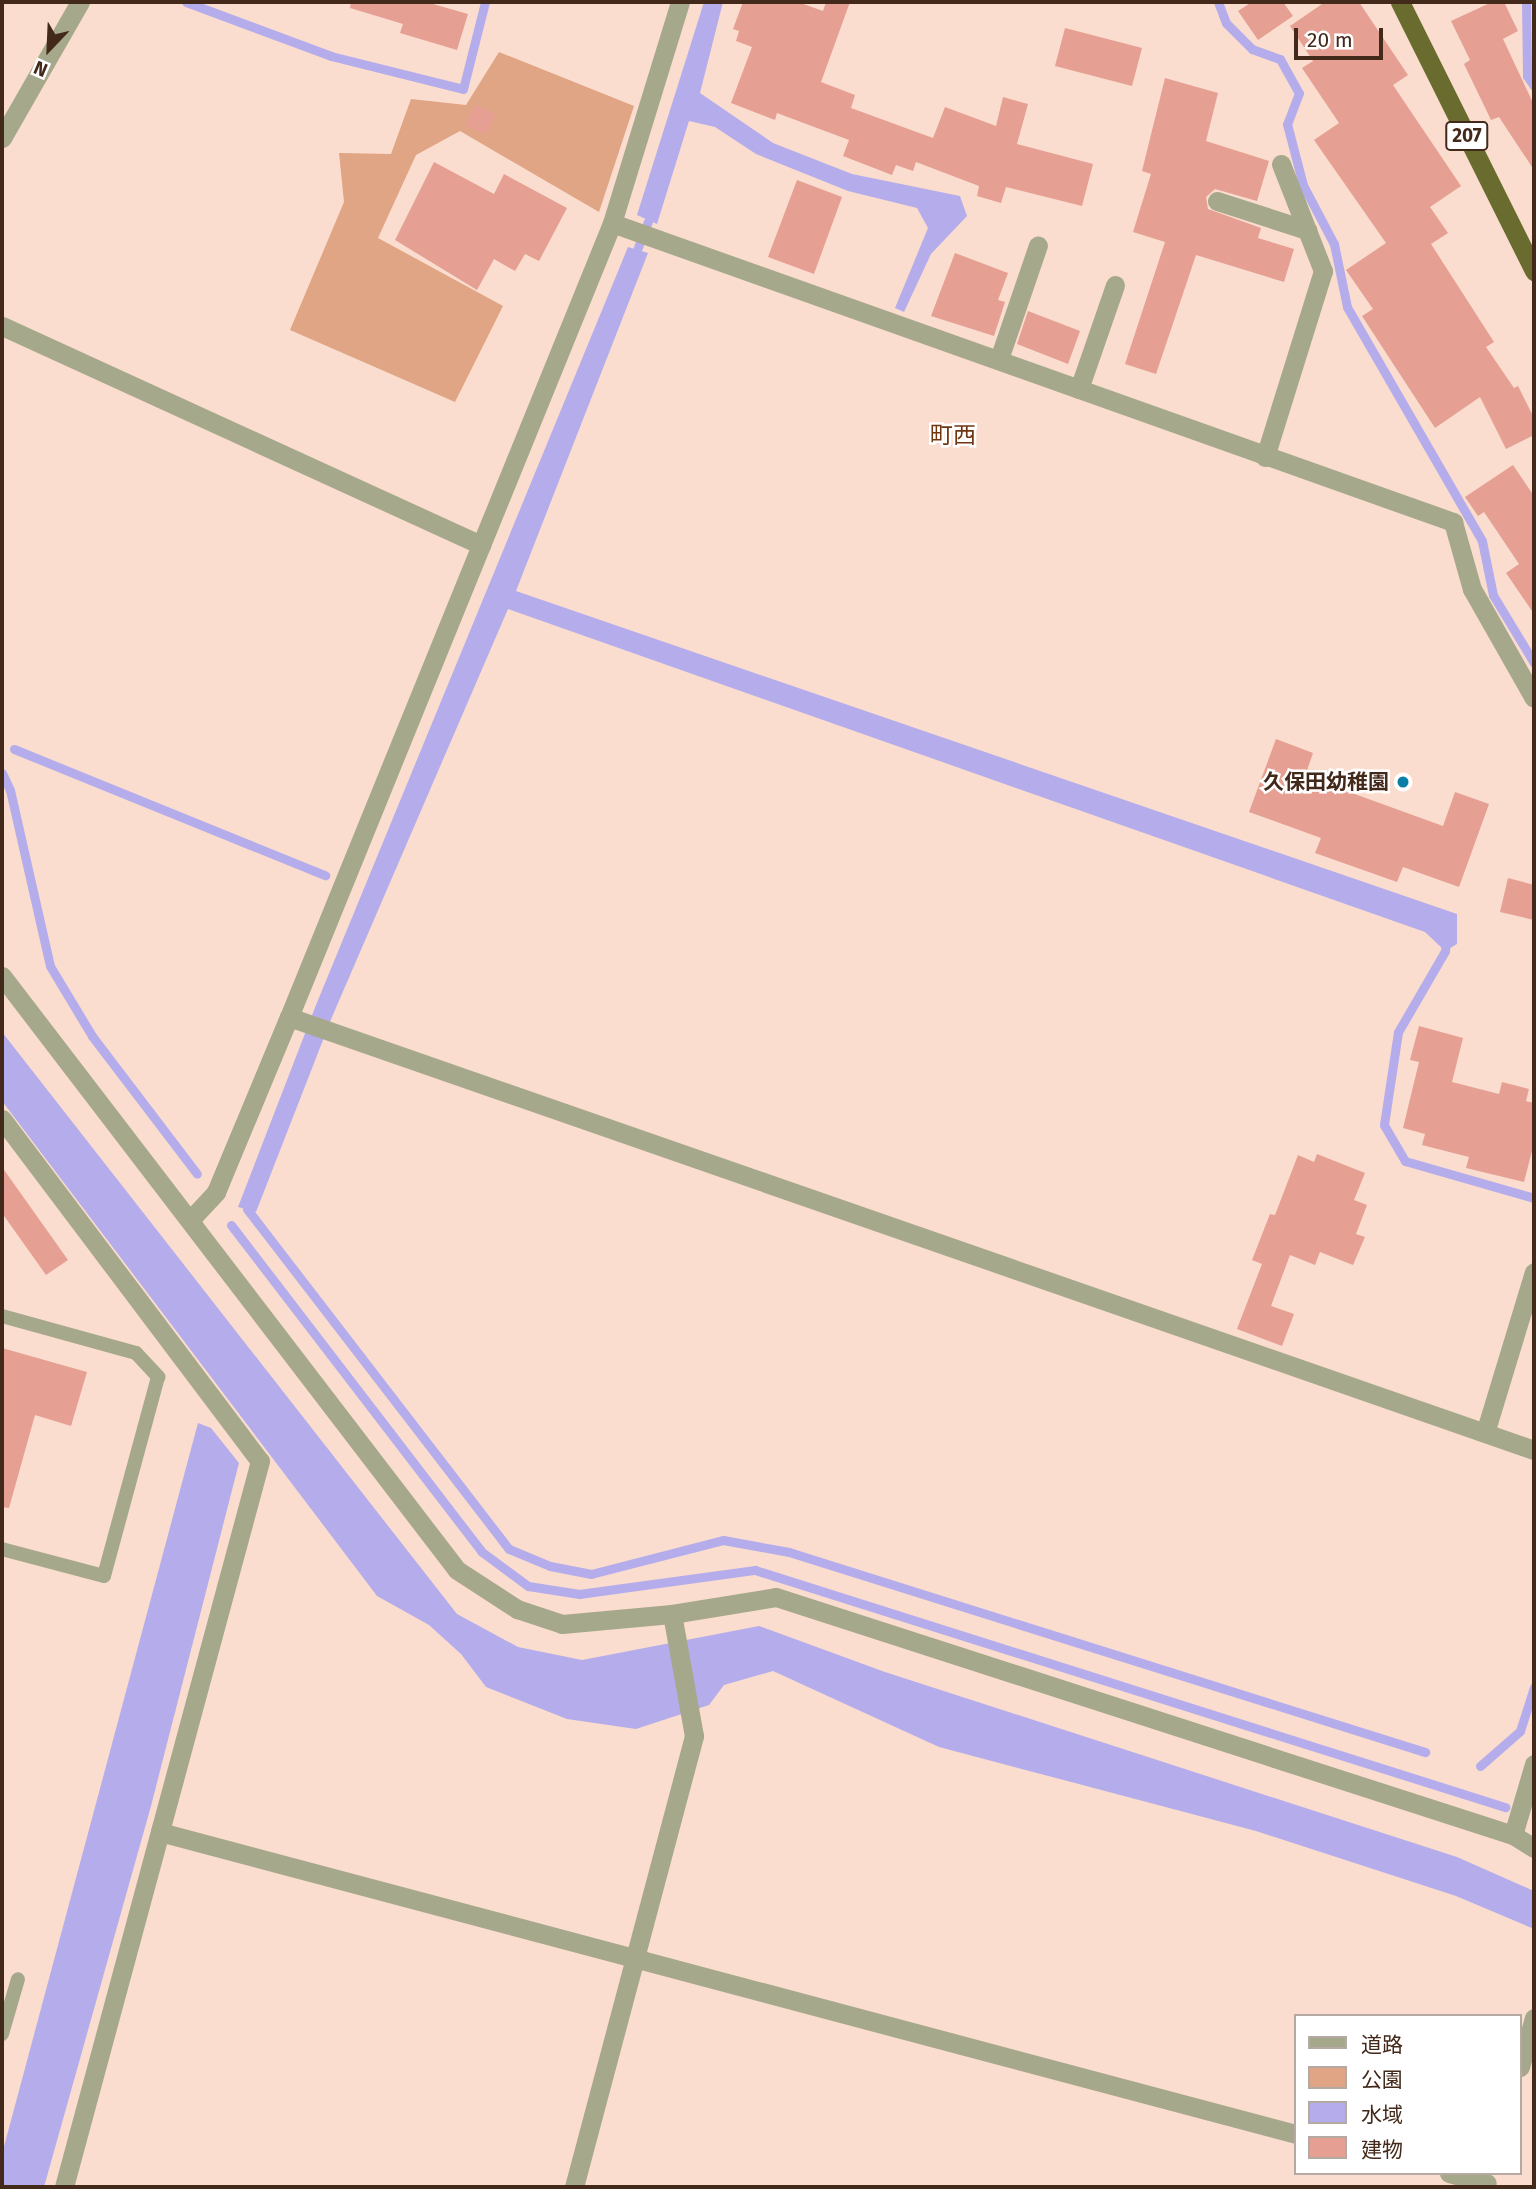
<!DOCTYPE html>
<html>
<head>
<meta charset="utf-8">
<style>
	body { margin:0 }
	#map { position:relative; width:1536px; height:2189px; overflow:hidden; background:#faddce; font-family:"Fira Sans","Noto Sans JP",sans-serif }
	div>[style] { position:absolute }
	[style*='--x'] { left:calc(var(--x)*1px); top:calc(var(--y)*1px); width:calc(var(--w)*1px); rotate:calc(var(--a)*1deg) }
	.green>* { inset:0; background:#dfa585 }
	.water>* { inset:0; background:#b5adeb }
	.stream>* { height:9px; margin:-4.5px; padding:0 4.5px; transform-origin:4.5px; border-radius:4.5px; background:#b5adeb }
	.building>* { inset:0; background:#e69f93 }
	.service>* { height:14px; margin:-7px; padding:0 7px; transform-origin:7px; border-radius:7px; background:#a6a88b }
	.minor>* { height:19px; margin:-9.5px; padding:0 9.5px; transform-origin:9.5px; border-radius:9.5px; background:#a6a88b }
	.trunk>* { height:19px; margin:-9.5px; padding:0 9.5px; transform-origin:9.5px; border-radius:9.5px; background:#6a6c2f }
	.dots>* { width:19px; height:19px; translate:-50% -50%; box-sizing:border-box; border:4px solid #fff; border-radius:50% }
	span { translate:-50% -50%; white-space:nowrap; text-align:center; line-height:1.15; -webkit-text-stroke:5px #fff; paint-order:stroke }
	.shield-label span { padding:2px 5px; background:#fff; border:2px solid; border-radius:5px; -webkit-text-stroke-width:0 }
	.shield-label { font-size:19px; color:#43291a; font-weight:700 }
	.poi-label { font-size:21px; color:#43291a; font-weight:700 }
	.right { translate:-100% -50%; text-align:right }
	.neighbourhood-label { font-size:23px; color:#6f3610 }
	.frame { position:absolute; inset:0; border:4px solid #43291a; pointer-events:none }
	.legend { position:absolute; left:1294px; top:2014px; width:228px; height:161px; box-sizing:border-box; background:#fff; border:2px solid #b4a9a3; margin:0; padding:9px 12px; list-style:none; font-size:21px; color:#43291a }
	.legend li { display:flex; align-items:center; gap:14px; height:35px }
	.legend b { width:35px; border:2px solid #b4a9a3 }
	.north { position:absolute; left:14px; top:14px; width:70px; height:70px; -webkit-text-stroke:5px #fff; paint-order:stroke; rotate:203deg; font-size:19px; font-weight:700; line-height:28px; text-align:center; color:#43291a }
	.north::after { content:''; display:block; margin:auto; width:24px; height:32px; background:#43291a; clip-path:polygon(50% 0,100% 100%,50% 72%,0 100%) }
	.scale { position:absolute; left:1294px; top:28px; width:89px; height:32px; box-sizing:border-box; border:4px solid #43291a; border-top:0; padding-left:9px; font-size:21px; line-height:24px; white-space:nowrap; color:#43291a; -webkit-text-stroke:5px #fff; paint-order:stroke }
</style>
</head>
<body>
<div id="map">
	<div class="green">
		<i style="clip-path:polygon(499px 52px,634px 106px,599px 212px,460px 131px,416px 155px,378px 238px,503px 306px,455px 402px,290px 330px,344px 202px,339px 153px,391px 154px,411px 99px,466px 105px)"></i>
	</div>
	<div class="water">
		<i style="clip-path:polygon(704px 2px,723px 2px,700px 93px,773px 143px,852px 174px,960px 196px,967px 216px,931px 254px,904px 312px,895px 308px,928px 228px,917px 208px,848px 191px,756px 154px,715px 127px,689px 121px,657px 224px,637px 215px)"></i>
		<i style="clip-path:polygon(628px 247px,648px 253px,516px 591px,1457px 914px,1457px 944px,1445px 951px,1425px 932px,508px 609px,332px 1017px,256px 1212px,238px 1207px,316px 1005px)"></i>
		<i style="clip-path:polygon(2px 1032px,457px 1614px,518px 1647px,582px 1660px,759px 1626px,885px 1672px,1457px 1857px,1534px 1891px,1534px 1929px,1456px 1896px,1256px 1831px,939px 1747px,773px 1671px,724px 1685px,709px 1705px,636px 1729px,567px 1719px,486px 1687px,461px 1654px,429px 1625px,377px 1596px,2px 1101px)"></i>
		<i style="clip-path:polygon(198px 1423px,211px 1428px,239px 1463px,151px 1806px,44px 2187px,2px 2187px,2px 2154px)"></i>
	</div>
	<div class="stream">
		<i style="--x:186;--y:2;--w:155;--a:20.4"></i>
		<i style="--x:331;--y:56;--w:136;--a:14"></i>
		<i style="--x:463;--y:89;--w:90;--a:-75.8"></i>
		<i style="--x:1218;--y:2;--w:22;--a:69"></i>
		<i style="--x:1226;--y:23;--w:37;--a:45"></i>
		<i style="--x:1252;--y:49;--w:30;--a:20"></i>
		<i style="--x:1280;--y:59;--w:39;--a:61"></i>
		<i style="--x:1299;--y:93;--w:33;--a:111"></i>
		<i style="--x:1287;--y:124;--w:63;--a:75.3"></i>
		<i style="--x:1303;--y:185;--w:67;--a:62.3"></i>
		<i style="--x:1334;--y:244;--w:64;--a:78.3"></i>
		<i style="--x:1347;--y:307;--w:270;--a:60"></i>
		<i style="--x:1482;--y:541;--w:55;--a:78.5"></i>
		<i style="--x:1493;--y:595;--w:79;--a:58.9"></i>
		<i style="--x:1526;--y:2;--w:74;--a:89.2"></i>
		<i style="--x:1527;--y:76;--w:12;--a:55"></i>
		<i style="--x:637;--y:250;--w:31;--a:-69"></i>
		<i style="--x:14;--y:749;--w:336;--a:22.1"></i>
		<i style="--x:2;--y:773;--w:19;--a:65"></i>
		<i style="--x:10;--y:790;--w:180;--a:77.2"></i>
		<i style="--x:50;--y:966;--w:82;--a:59"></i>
		<i style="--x:92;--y:1036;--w:173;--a:52.7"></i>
		<i style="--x:1446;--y:940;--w:11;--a:95"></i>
		<i style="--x:1445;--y:951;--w:94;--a:120.1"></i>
		<i style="--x:1398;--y:1032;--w:94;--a:98.6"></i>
		<i style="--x:1384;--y:1125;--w:42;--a:59.7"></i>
		<i style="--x:1405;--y:1161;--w:134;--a:16"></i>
		<i style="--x:247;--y:1209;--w:429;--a:52.4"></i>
		<i style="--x:509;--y:1549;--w:44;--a:22.5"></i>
		<i style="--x:550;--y:1566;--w:42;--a:11"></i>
		<i style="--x:591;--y:1574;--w:136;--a:-14.4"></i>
		<i style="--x:723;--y:1540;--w:67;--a:10.3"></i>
		<i style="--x:789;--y:1552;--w:667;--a:17.46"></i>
		<i style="--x:231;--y:1225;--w:412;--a:52.5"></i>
		<i style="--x:482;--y:1552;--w:57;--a:36.5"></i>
		<i style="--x:528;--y:1586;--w:52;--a:8.9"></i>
		<i style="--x:579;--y:1594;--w:178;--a:-7.8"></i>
		<i style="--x:755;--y:1570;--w:787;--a:17.54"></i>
		<i style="--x:1480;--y:1766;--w:53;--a:-41.2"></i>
		<i style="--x:1520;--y:1731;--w:46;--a:-72.3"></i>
	</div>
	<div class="building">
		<i style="clip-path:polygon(351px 2px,426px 2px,468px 14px,457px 50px,400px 33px,403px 24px,350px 8px)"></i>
		<i style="clip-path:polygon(743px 2px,798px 2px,823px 11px,826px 2px,850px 2px,821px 82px,855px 95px,851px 108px,933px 138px,945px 107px,996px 126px,1003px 97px,1028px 104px,1017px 144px,1093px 164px,1082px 206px,1006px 187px,1001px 203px,977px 196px,979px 186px,916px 162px,913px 171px,896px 165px,892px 175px,843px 156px,849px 140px,777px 113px,775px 120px,731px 103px,752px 47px,736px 41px,739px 31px,733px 29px)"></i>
		<i style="clip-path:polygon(1252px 2px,1283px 2px,1293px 16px,1258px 40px,1238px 11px)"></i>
		<i style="clip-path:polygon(1325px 2px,1359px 2px,1408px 75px,1393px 85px,1461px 186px,1430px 207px,1448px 233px,1431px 244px,1494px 342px,1486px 347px,1514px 388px,1518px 386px,1534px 418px,1534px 435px,1506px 449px,1480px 397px,1435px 428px,1362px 316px,1373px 309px,1346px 270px,1386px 243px,1314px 140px,1339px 123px,1302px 68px,1313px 61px,1290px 26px)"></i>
		<i style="clip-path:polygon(1492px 2px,1504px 2px,1518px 31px,1503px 39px,1534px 105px,1534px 170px,1499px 117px,1491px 120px,1464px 64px,1470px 60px,1451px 21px)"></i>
		<i style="clip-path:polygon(1065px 28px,1142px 48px,1132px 86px,1055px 66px)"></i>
		<i style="clip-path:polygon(1165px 78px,1218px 93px,1206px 141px,1269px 161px,1257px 201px,1215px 189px,1206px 197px,1208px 209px,1261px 228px,1258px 238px,1294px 249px,1284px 282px,1196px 255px,1156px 374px,1125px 364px,1165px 242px,1133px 232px,1151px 174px,1142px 171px)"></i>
		<i style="clip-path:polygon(475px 105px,496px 114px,486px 135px,465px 125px)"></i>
		<i style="clip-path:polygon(434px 162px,494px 194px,504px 174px,567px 208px,539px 261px,525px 254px,515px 271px,494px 259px,477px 290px,395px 240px)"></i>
		<i style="clip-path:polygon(797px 180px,842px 197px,814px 274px,768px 257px)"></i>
		<i style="clip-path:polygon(955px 253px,1008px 273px,998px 300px,1005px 302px,994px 336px,931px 316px)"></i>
		<i style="clip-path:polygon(1028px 311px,1080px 331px,1068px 364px,1017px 344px)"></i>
		<i style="clip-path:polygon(1513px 465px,1534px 496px,1534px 614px,1506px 573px,1519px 564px,1484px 512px,1478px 516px,1465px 497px)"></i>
		<i style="clip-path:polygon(1276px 739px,1313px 753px,1305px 776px,1443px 826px,1455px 792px,1489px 804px,1459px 887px,1403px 867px,1397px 882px,1315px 853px,1321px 838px,1249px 812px)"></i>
		<i style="clip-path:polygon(1508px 878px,1534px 885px,1534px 920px,1500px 912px)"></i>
		<i style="clip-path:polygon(1419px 1026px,1463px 1038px,1452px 1082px,1499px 1094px,1502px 1082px,1529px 1089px,1526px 1101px,1534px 1103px,1534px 1143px,1524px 1182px,1466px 1168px,1469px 1157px,1422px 1145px,1425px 1134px,1403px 1128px,1419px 1062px,1410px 1060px)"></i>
		<i style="clip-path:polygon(1317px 1154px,1365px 1173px,1354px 1200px,1367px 1205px,1356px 1234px,1365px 1237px,1353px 1265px,1320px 1252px,1315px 1265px,1290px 1255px,1271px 1306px,1294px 1314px,1282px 1346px,1237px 1329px,1262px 1264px,1252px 1260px,1270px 1214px,1275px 1215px,1298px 1155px,1314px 1162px)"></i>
		<i style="clip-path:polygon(2px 1167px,68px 1260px,46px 1275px,2px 1213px)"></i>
		<i style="clip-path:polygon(2px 1348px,87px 1372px,71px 1426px,35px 1415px,9px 1508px,2px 1507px)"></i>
	</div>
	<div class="service">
		<i style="--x:2;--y:1316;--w:139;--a:15.4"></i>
		<i style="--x:136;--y:1353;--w:33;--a:47"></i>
		<i style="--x:158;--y:1377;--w:206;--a:105.2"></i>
		<i style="--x:104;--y:1576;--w:106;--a:-165.2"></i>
		<i style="--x:2;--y:2034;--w:57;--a:-73.8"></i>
	</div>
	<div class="minor">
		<i style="--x:2;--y:138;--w:157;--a:-60.2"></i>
		<i style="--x:1217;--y:201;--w:95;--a:17.9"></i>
		<i style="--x:612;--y:223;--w:231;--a:-72.9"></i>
		<i style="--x:2;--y:326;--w:527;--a:24.57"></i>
		<i style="--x:999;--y:359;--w:120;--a:-71.1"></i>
		<i style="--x:1079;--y:389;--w:110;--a:-70.9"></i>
		<i style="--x:1265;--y:457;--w:195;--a:-72.7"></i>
		<i style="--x:1323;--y:271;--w:115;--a:-111.4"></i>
		<i style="--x:2;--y:976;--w:748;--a:52.55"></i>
		<i style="--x:457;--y:1570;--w:72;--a:33"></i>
		<i style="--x:517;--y:1609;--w:47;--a:18.4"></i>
		<i style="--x:562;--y:1624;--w:110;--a:-5.2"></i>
		<i style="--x:672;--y:1614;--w:105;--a:-9.3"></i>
		<i style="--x:776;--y:1597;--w:774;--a:17.9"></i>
		<i style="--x:1513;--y:1835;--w:25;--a:32"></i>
		<i style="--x:289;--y:1017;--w:857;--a:-67.86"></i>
		<i style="--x:612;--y:223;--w:893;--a:19.57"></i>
		<i style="--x:1453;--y:522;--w:70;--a:74.2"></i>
		<i style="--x:1472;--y:589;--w:125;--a:60.4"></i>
		<i style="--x:2;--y:1119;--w:428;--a:53"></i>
		<i style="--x:260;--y:1461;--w:752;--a:105.11"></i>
		<i style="--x:191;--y:1219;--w:37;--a:-47"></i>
		<i style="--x:216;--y:1192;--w:190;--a:-67.4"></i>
		<i style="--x:289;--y:1017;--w:1318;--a:19.18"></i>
		<i style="--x:1485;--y:1433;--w:168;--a:-73.1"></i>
		<i style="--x:160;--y:1832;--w:1175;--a:14.89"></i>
		<i style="--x:1513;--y:1835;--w:74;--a:-73.5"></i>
		<i style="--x:1520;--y:2067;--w:51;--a:-74.1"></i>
		<i style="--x:1449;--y:2173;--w:39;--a:15"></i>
		<i style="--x:574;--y:2187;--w:467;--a:-75.1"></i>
		<i style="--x:694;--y:1736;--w:124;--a:-100.2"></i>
	</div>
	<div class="trunk">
		<i style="--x:1400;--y:2;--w:301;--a:63.5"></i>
	</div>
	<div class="dots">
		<i style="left:1403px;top:782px;background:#0b7ea6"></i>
	</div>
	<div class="shield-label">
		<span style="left:1467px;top:136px">207</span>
	</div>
	<div class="poi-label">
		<span class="right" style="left:1389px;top:782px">久保田幼稚園</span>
	</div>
	<div class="neighbourhood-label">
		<span style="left:953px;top:435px">町西</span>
	</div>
	<div class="frame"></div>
	<ul class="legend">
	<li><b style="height:9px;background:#a6a88b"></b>道路</li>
	<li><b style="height:19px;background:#dfa585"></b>公園</li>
	<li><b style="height:19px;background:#b5adeb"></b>水域</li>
	<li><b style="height:19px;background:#e69f93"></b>建物</li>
	</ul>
	<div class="north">N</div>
	<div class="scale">20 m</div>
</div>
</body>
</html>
